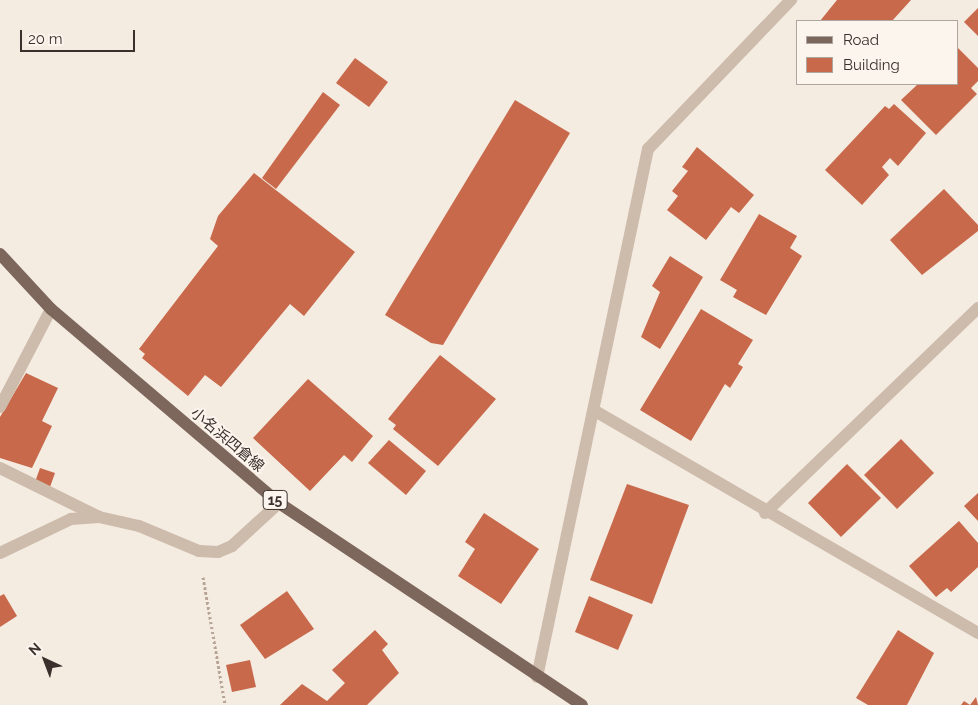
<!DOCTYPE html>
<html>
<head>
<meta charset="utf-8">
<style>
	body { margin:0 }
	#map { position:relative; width:978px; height:705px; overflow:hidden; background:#f4ebe1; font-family:Raleway,"Noto Sans JP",sans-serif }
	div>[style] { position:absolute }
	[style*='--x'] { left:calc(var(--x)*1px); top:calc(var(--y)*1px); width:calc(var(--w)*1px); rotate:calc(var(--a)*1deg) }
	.building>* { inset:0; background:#c8694b }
	.path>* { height:3px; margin-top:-1.5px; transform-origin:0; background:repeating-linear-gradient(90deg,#b9a596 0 2.5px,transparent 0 5px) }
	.minor>* { height:12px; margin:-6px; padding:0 6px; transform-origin:6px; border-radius:6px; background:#cdbbac }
	.primary>* { height:12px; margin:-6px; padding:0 6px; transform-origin:6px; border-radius:6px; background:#7d675c }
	span { translate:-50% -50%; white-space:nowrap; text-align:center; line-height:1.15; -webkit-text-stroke:4px #fbf5ee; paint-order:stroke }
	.shield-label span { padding:1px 4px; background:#fbf5ee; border:1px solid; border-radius:4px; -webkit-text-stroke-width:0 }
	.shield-label { font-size:14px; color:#3b302b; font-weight:700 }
	.street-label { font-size:15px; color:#3b302b }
	.legend { position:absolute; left:796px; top:20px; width:162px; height:65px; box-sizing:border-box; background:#fbf5ee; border:1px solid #aea6a0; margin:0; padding:6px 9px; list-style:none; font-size:15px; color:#3b302b }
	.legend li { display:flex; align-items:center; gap:10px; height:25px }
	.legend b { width:25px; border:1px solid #aea6a0 }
	.north { position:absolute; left:20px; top:635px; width:50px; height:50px; -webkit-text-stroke:4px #fbf5ee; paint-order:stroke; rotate:317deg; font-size:14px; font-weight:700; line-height:20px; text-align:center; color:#3b302b }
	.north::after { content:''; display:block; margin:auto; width:18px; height:22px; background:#3b302b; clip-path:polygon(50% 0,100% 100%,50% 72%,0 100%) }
	.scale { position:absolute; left:20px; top:30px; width:115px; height:22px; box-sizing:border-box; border:2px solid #3b302b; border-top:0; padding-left:6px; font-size:15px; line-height:18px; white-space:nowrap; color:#3b302b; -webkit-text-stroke:4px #fbf5ee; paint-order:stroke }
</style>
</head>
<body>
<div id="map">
	<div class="building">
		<i style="clip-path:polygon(837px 0,911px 0,892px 21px,820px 21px)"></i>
		<i style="clip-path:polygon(978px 8px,978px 36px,964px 22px)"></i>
		<i style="clip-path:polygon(957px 47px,978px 68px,978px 81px,971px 88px,977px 94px,936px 135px,901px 100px,918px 84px,957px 84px)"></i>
		<i style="clip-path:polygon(355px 58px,388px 82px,369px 107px,336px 83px)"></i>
		<i style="clip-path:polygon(323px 92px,340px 105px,276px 189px,262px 178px)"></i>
		<i style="clip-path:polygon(515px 100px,570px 133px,443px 345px,431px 343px,385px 315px)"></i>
		<i style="clip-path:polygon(894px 104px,926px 133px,898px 166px,890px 158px,882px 167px,889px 175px,862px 205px,825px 170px,885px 106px,889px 109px)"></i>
		<i style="clip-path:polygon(697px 147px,754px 195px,739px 213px,731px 207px,706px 240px,667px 210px,678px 196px,672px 191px,688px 171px,682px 167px)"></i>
		<i style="clip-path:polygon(254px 173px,355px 252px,304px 316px,290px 304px,221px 387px,205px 375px,188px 396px,142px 358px,145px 354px,139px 349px,218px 246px,210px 239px,218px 216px)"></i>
		<i style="clip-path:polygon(944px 189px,978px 225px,978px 231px,922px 275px,890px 240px)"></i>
		<i style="clip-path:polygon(759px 214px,797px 236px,790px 248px,802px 256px,766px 315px,733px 297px,737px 290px,720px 280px)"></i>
		<i style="clip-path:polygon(670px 256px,703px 277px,660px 349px,641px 337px,660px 292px,652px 286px)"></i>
		<i style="clip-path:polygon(701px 309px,753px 340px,738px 364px,743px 367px,730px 388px,725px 384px,691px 441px,640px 410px)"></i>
		<i style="clip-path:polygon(440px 355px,496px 399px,438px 466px,393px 429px,396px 425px,388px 419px)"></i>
		<i style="clip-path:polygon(26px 373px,58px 388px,42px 421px,52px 426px,32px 468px,0 458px,0 417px)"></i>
		<i style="clip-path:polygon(308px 379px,373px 436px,352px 462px,344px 455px,310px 491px,253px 438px)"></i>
		<i style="clip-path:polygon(901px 439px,934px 473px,897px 509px,864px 475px)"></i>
		<i style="clip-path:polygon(389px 440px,426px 471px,406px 495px,368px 463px)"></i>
		<i style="clip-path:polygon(847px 464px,881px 498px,841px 537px,808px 503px)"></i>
		<i style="clip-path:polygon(40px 468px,55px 473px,50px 487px,35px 482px)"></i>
		<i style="clip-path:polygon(627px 484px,689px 505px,652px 604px,590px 580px)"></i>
		<i style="clip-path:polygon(978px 493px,978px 521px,964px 506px)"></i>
		<i style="clip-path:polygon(484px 513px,539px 549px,501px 604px,458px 576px,475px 549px,465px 542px)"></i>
		<i style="clip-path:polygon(959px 521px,978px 543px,978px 567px,951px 592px,947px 588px,936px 597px,909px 566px)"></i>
		<i style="clip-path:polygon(287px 591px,314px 629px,265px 659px,240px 625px)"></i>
		<i style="clip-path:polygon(4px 594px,17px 616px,0 627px,0 596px)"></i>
		<i style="clip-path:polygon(589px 596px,633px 615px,618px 650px,575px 632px)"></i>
		<i style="clip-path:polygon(375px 630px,388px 644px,382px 650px,399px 673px,367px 705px,280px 705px,302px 684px,327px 701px,345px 683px,332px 670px)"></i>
		<i style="clip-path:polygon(898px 630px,934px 653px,907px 705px,868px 705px,856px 698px)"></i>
		<i style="clip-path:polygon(250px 660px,256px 687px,232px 692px,226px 665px)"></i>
		<i style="clip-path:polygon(976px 697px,978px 705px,961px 705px,964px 701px,970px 705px)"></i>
	</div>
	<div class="path">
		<i style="--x:203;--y:577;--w:130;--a:80.2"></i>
	</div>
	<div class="minor">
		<i style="--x:0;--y:407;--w:110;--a:-62.5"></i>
		<i style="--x:595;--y:411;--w:443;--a:30.1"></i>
		<i style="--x:0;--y:468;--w:110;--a:26.3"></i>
		<i style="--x:765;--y:513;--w:296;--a:-43.9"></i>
		<i style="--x:0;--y:553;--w:79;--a:-25.6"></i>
		<i style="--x:71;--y:519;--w:28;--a:-4"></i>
		<i style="--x:99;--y:517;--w:41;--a:12.7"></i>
		<i style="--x:139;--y:526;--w:65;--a:22.6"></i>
		<i style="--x:199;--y:551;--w:19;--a:3"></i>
		<i style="--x:218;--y:552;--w:15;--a:-23"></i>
		<i style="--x:232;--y:546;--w:64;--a:-42.5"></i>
		<i style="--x:537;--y:677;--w:540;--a:-78.13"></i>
		<i style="--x:648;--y:149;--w:207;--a:-46.2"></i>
	</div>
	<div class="primary">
		<i style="--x:0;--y:254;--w:75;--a:47.2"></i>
		<i style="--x:51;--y:309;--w:299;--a:40.4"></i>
		<i style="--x:279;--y:503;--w:364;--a:33.7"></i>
	</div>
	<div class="shield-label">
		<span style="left:275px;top:500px">15</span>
	</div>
	<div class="street-label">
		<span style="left:227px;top:440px;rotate:40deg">小名浜四倉線</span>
	</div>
	<ul class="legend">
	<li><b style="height:6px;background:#7d675c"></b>Road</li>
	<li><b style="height:14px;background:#c8694b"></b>Building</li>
	</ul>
	<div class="north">N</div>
	<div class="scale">20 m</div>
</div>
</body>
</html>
